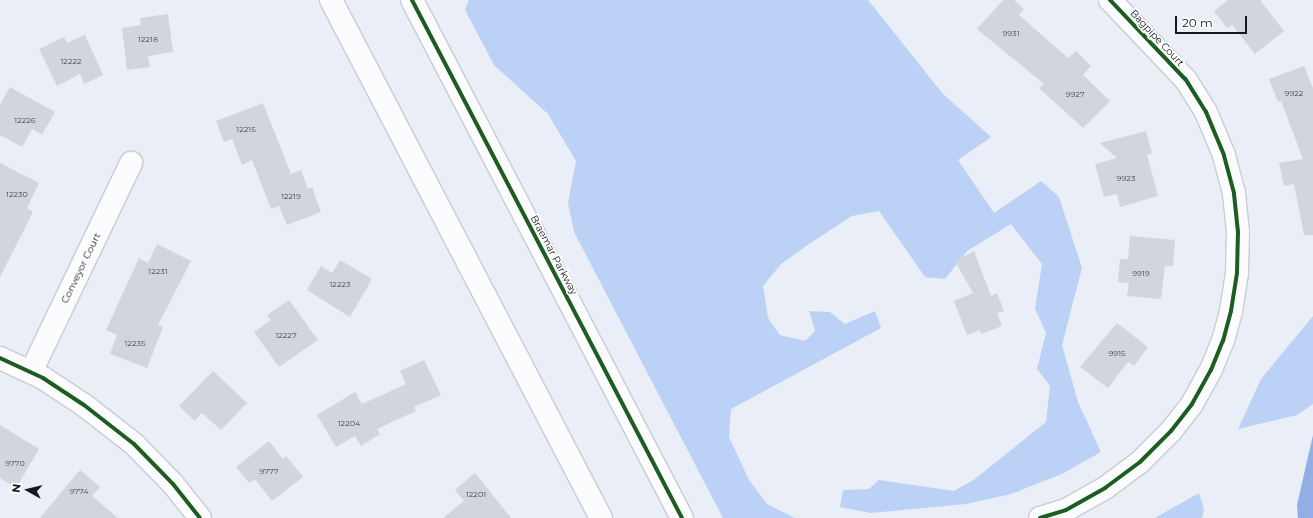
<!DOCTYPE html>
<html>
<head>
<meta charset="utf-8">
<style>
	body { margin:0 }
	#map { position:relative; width:1313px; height:518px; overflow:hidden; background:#e9eef7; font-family:Montserrat,sans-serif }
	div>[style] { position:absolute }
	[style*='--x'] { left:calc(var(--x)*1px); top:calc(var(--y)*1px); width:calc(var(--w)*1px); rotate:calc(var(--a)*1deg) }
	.forest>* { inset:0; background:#bcd1f6 }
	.water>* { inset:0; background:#91aee5 }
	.building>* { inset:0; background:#d1d6dd }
	.roads { filter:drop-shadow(1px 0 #c8ccd3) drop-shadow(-1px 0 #c8ccd3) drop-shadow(0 1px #c8ccd3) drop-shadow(0 -1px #c8ccd3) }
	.minor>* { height:22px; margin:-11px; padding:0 11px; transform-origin:11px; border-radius:11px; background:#fcfcfe }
	.cycleway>* { height:4px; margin:-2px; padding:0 2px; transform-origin:2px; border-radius:2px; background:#1b5e20 }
	span { translate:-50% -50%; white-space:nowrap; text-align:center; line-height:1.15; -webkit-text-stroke:3.5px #fff; paint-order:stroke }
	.number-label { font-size:8px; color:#45494f }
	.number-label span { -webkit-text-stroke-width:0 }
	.street-label { font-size:10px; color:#14171d }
	.north { position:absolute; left:8px; top:470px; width:40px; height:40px; -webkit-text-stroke:3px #fff; paint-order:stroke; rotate:278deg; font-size:11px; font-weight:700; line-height:16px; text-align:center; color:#14171d }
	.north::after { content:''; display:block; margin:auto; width:14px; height:18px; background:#14171d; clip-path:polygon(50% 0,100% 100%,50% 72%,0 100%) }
	.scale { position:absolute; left:1175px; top:16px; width:72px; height:18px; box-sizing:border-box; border:2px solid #14171d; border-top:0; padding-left:5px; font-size:12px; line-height:14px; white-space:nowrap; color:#14171d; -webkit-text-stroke:3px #fff; paint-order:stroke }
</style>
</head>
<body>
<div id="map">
	<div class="forest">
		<i style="clip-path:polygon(469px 0,868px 0,943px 94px,991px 137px,958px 160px,994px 213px,1041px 181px,1059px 197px,1082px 268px,1062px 345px,1078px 402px,1101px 452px,1062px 474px,1011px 494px,966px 504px,871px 513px,840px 507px,843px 490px,869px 489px,879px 480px,954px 491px,975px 479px,1046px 422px,1050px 386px,1037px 369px,1046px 333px,1035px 309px,1042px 264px,1011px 224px,967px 251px,945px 279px,925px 277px,879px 211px,852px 216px,812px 242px,781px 264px,763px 286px,768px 318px,780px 335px,805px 341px,815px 331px,809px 311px,830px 312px,845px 324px,875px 311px,881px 328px,731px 409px,729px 437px,749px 480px,767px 504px,795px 518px,723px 518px,574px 232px,568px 203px,576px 161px,548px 114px,494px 65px,465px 10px)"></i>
		<i style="clip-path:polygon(1313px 316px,1313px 404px,1297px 415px,1238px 429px,1261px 379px)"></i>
		<i style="clip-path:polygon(1199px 493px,1204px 509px,1202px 518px,1155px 518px)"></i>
	</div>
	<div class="water">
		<i style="clip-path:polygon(1313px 435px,1313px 518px,1298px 518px,1297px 505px)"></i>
	</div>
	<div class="building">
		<i style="clip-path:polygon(1003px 0,1014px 0,1024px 9px,1019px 15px,1068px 58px,1076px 51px,1091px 66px,1083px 75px,1110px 101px,1083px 128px,1039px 88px,1044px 84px,977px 29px)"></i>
		<i style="clip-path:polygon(1228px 0,1260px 0,1284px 31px,1255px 54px,1232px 25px,1227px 28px,1214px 11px)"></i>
		<i style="clip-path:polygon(168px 14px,173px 52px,148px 56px,150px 67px,127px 70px,122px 28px,141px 25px,140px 18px)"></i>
		<i style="clip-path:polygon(85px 35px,103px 75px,84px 84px,80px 74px,57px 86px,39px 49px,64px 37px,67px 43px)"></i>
		<i style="clip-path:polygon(1304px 66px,1313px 88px,1313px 235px,1304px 235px,1294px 184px,1284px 186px,1279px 163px,1303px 159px,1281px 101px,1278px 102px,1269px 79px)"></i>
		<i style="clip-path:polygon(10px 87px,55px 112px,42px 135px,32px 129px,22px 147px,0 135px,0 105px)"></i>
		<i style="clip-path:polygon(263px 103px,291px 174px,301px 170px,308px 189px,312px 187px,321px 212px,287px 225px,279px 206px,271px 209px,252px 160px,242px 165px,232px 139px,224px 142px,216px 121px)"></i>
		<i style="clip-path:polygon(1146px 131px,1152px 153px,1147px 155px,1158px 196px,1120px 207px,1117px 194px,1104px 197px,1095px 164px,1117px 158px,1100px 143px)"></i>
		<i style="clip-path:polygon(0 163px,39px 183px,27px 208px,33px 212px,0 277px)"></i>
		<i style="clip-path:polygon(1130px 236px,1175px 240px,1173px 266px,1165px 266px,1161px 299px,1127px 296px,1129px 283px,1118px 282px,1120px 259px,1128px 259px)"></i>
		<i style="clip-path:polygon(157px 244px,191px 261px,158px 325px,163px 327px,147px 368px,110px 354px,117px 335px,106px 330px,139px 258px,148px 263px)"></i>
		<i style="clip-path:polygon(974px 251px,991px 296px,997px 293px,1004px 311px,997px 313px,1002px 326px,981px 334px,980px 330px,967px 335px,954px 301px,973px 293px,955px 261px)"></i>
		<i style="clip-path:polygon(340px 260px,372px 279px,350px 317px,307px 290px,321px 266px,332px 273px)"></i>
		<i style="clip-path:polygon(289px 300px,318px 340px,279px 367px,254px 332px,271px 320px,267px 315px)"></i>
		<i style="clip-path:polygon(1117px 323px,1148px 347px,1134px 366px,1128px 362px,1108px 388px,1080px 367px)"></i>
		<i style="clip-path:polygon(424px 360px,441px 395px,414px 407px,416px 411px,377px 429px,380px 434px,361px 446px,355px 436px,336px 447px,317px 415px,355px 392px,362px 404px,406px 384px,400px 371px)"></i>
		<i style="clip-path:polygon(213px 371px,247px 403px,221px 430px,202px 413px,195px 421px,179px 406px)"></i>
		<i style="clip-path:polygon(0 425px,39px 449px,16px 488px,0 478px)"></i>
		<i style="clip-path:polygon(269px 441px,283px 459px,286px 456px,303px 477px,272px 501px,255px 479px,249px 483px,236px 467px)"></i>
		<i style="clip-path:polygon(80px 470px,100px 487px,92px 496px,118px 518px,40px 518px)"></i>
		<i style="clip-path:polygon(475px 473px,511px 518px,443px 518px,464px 501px,455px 490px)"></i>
	</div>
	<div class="roads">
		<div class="minor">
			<i style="--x:331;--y:0;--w:584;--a:62.47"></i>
			<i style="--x:412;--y:0;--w:584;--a:62.47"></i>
			<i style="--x:0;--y:358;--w:47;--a:24.9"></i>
			<i style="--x:43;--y:378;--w:49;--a:33.4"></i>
			<i style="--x:84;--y:405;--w:63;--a:38"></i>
			<i style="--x:134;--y:444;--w:56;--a:45.7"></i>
			<i style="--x:173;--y:484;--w:43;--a:51.5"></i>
			<i style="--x:31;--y:372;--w:232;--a:-64.4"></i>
			<i style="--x:1040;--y:518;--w:27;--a:-17"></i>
			<i style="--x:1066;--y:510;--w:45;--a:-29.4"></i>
			<i style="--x:1105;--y:488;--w:44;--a:-36.6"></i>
			<i style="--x:1140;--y:462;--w:44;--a:-45"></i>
			<i style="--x:1171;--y:431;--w:34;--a:-52"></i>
			<i style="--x:1192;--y:404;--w:39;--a:-61"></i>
			<i style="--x:1211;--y:370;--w:31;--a:-68"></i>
			<i style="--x:1223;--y:341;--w:31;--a:-75"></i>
			<i style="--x:1231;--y:311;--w:39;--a:-81"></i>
			<i style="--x:1237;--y:272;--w:40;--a:-88.6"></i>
			<i style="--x:1238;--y:232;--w:39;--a:-96"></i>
			<i style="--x:1234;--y:193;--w:39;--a:-105"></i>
			<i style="--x:1224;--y:155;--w:47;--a:-112.7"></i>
			<i style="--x:1206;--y:112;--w:39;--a:-122"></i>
			<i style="--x:1185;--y:79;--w:109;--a:-133.5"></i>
		</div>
	</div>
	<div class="cycleway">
		<i style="--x:412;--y:0;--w:584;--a:62.47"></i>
		<i style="--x:0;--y:358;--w:47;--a:24.9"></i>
		<i style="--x:43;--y:378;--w:49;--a:33.4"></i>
		<i style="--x:84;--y:405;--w:63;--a:38"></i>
		<i style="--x:134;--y:444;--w:56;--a:45.7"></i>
		<i style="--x:173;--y:484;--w:43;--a:51.5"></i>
		<i style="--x:1040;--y:518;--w:27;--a:-17"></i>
		<i style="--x:1066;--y:510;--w:45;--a:-29.4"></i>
		<i style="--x:1105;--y:488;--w:44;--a:-36.6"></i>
		<i style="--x:1140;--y:462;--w:44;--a:-45"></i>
		<i style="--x:1171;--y:431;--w:34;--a:-52"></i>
		<i style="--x:1192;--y:404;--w:39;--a:-61"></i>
		<i style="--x:1211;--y:370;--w:31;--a:-68"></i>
		<i style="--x:1223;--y:341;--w:31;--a:-75"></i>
		<i style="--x:1231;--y:311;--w:39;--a:-81"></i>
		<i style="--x:1237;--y:272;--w:40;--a:-88.6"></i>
		<i style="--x:1238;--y:232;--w:39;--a:-96"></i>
		<i style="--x:1234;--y:193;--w:39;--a:-105"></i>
		<i style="--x:1224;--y:155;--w:47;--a:-112.7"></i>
		<i style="--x:1206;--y:112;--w:39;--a:-122"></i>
		<i style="--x:1185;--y:79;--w:109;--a:-133.5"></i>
	</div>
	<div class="number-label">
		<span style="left:1011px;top:34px">9931</span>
		<span style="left:148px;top:40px">12218</span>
		<span style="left:71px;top:62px">12222</span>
		<span style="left:1294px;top:94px">9922</span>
		<span style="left:1075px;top:95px">9927</span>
		<span style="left:25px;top:121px">12226</span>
		<span style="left:246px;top:130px">12215</span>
		<span style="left:1126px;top:179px">9923</span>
		<span style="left:17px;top:195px">12230</span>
		<span style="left:291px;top:197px">12219</span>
		<span style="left:158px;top:272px">12231</span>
		<span style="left:1141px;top:274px">9919</span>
		<span style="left:340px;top:285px">12223</span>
		<span style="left:286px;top:336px">12227</span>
		<span style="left:135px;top:344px">12235</span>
		<span style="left:1117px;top:354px">9915</span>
		<span style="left:349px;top:424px">12204</span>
		<span style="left:15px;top:464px">9770</span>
		<span style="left:269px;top:472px">9777</span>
		<span style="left:79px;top:492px">9774</span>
		<span style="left:476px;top:495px">12201</span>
	</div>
	<div class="street-label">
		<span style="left:1157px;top:38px;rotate:47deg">Bagpipe Court</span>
		<span style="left:554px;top:255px;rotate:62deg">Braemar Parkway</span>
		<span style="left:81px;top:268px;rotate:-64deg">Conveyor Court</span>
	</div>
	<div class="north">N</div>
	<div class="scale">20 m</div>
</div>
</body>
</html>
